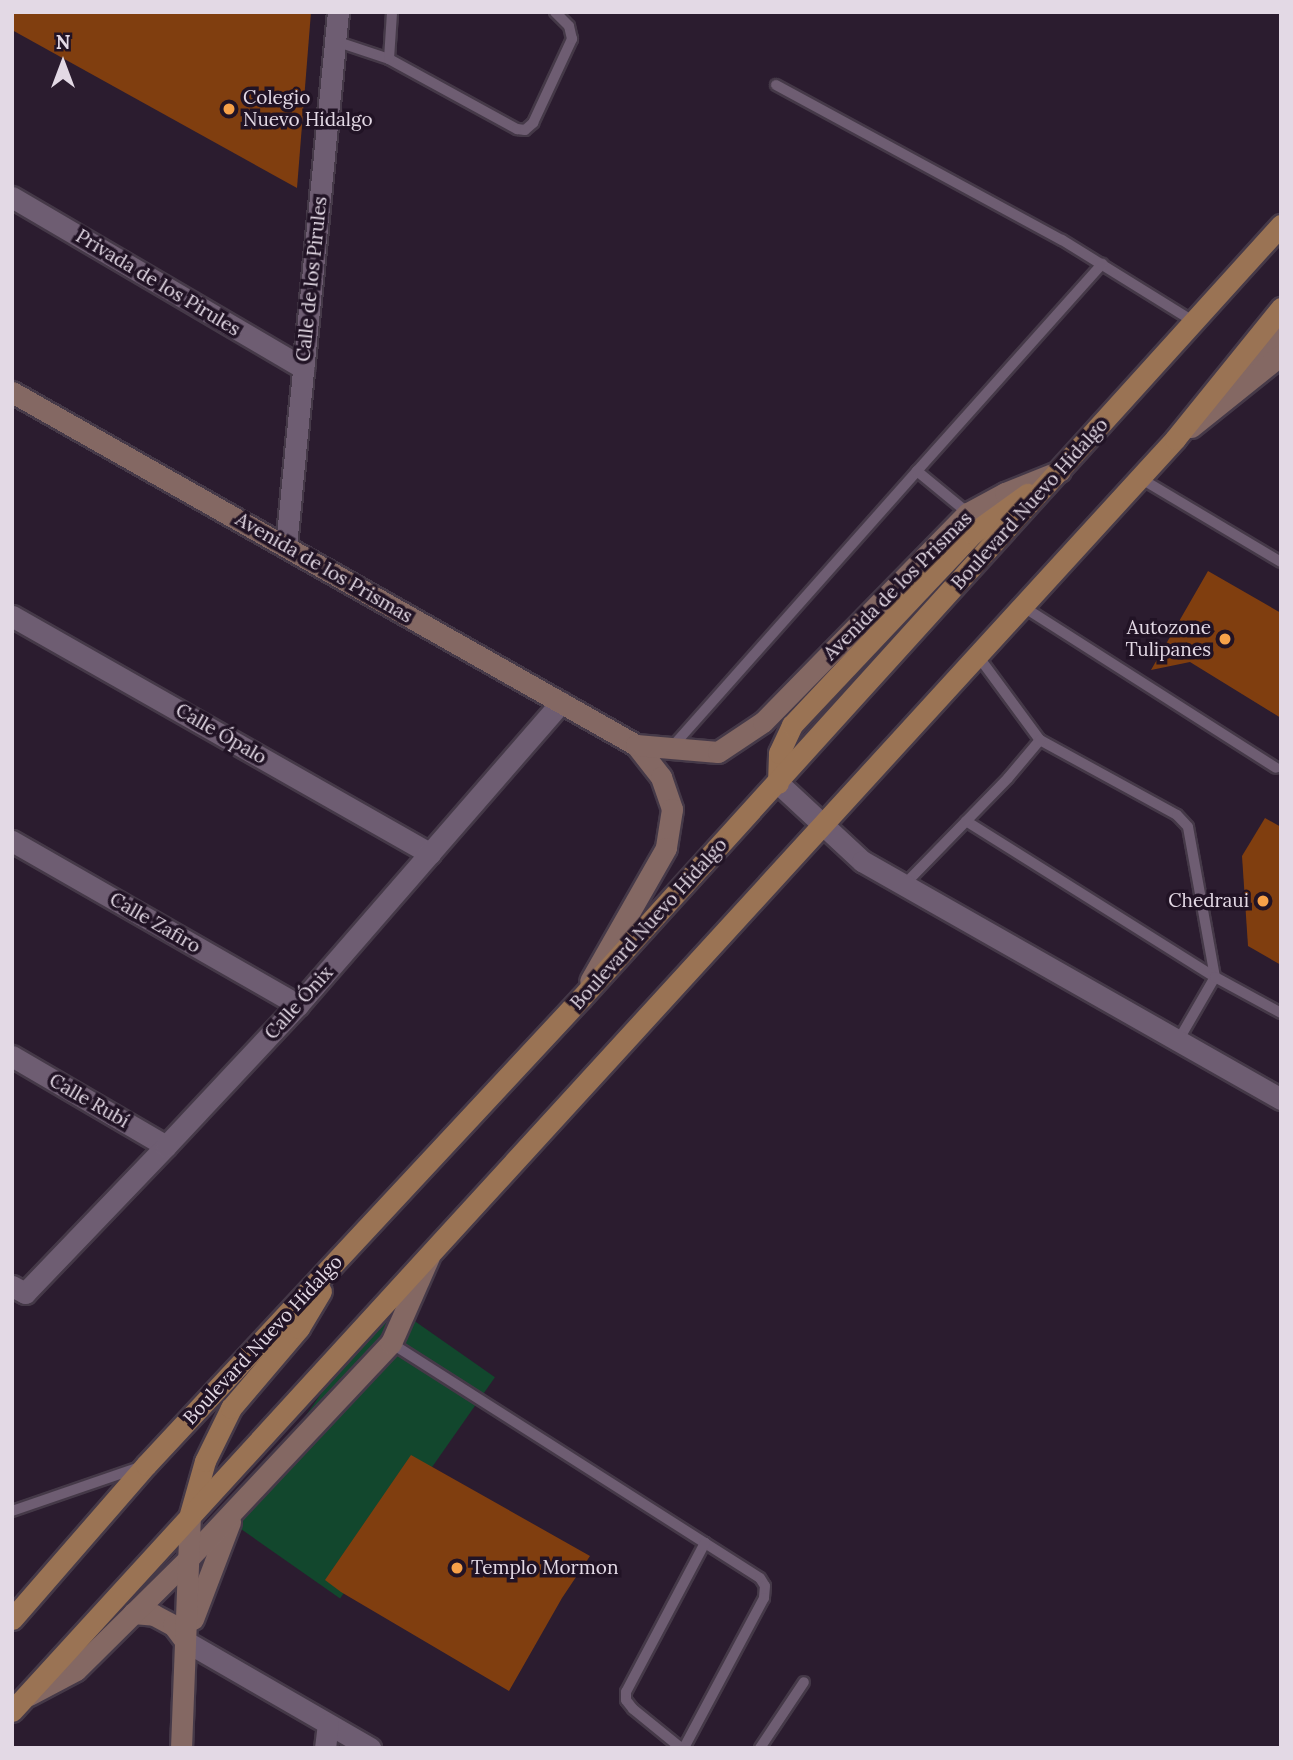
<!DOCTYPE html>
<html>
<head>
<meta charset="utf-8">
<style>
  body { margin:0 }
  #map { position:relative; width:1293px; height:1760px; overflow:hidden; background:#2b1c2f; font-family:Lora,serif }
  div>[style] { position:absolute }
  .green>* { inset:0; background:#12472d; transform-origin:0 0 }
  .building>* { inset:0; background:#803e0f }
  .roads { filter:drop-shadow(2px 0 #453948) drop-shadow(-2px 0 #453948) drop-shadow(0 2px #453948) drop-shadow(0 -2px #453948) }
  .lane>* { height:10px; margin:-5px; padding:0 5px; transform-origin:5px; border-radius:5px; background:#6e5d72 }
  .street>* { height:21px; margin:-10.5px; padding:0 10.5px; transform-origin:10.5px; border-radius:10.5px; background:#6e5d72 }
  .secondary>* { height:21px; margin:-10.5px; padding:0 10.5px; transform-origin:10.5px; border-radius:10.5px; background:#846863 }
  .primary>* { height:21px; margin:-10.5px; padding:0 10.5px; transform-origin:10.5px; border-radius:10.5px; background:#9a7354 }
  .dots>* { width:19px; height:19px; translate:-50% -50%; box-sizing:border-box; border:4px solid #211325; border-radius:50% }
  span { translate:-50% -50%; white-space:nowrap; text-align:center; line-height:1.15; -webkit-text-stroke:7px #211325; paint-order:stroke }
  .poi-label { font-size:19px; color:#e3d9e5 }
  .left { translate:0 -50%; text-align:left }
  .right { translate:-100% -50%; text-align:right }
  .street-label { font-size:19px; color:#e3d9e5 }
  .frame { position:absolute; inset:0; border:14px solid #e3d9e5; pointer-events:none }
  .north { position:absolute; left:28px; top:28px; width:70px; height:70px; -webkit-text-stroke:5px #211325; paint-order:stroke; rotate:0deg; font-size:19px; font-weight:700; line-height:28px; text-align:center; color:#e3d9e5 }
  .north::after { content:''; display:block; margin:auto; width:24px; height:32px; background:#e3d9e5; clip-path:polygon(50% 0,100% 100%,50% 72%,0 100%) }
</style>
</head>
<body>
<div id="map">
  <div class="green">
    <div style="left:386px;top:1301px;width:133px;height:270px;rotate:35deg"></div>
  </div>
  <div class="building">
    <div style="clip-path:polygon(12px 12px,311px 12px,297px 188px,12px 30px)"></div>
    <div style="clip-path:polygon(1208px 571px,1281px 613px,1281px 718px,1190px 662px,1151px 670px)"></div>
    <div style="clip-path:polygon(1265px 818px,1281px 827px,1281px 965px,1248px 946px,1242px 856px)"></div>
    <div style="clip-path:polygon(411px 1455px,590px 1556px,562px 1598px,509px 1691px,341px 1592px,325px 1580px)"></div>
  </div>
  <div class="roads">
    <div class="lane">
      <div style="left:335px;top:41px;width:57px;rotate:18.4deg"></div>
      <div style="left:389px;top:59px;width:146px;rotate:28.7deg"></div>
      <div style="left:517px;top:129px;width:8px;rotate:7deg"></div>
      <div style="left:525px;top:130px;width:11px;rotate:-41deg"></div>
      <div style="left:533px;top:123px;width:93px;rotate:-65.1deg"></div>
      <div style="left:572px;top:39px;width:13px;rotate:-103deg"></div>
      <div style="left:569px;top:26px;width:20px;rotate:-135deg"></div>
      <div style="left:389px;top:59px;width:47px;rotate:-86.3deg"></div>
      <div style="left:776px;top:85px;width:325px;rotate:28.5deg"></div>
      <div style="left:1062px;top:240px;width:155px;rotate:31.8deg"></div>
      <div style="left:917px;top:471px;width:278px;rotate:-48.2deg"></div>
      <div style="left:1140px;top:478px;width:164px;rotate:30.8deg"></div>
      <div style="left:1022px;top:606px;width:301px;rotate:32.5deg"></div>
      <div style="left:978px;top:656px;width:104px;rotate:53.6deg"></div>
      <div style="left:1040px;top:740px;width:156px;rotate:28.7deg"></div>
      <div style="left:1177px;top:815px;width:16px;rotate:47deg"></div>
      <div style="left:1188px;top:827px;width:152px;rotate:79.8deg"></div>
      <div style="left:672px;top:747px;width:369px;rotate:-48.4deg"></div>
      <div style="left:917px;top:471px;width:66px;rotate:39.5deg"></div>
      <div style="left:966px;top:821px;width:294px;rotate:32.1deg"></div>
      <div style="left:904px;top:885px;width:149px;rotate:-45.8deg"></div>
      <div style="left:1008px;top:778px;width:50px;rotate:-49.9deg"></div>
      <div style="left:1178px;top:1041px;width:74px;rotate:-60deg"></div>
      <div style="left:1215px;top:977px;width:75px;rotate:28.6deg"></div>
      <div style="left:391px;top:1343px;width:437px;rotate:32.5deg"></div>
      <div style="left:760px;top:1578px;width:9px;rotate:58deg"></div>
      <div style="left:765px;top:1586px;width:12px;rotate:95deg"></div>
      <div style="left:764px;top:1598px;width:170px;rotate:118.1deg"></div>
      <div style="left:12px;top:1511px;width:135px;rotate:-19deg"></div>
      <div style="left:681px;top:1748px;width:62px;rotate:-140.9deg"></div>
      <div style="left:633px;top:1709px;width:11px;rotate:-128deg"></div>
      <div style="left:626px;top:1700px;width:8px;rotate:-90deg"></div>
      <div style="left:626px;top:1692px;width:169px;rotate:-62.1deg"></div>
      <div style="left:760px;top:1748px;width:79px;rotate:-56.3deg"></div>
    </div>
    <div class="street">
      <div style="left:12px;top:197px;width:338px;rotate:30.4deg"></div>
      <div style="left:286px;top:546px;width:537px;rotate:-84.44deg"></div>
      <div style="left:12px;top:616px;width:481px;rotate:29.6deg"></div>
      <div style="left:778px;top:783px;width:115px;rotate:42.9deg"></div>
      <div style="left:862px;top:861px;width:482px;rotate:29.6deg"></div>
      <div style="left:12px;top:841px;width:330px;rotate:29.8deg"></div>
      <div style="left:12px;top:1056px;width:178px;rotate:30.3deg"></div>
      <div style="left:12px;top:1286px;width:15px;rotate:28deg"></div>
      <div style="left:25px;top:1293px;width:204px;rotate:-46.2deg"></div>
      <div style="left:166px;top:1146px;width:193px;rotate:-46.9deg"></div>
      <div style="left:298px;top:1005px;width:401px;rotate:-49deg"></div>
      <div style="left:185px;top:1641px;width:214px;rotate:30deg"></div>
      <div style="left:325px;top:1748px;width:24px;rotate:-83deg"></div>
    </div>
    <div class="secondary">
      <div style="left:1226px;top:388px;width:78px;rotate:-45deg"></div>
      <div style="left:12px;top:392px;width:717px;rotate:29.5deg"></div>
      <div style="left:636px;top:745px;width:41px;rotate:52deg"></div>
      <div style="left:661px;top:777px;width:34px;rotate:71deg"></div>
      <div style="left:672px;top:809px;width:39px;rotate:99deg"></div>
      <div style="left:666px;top:848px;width:153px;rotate:119.7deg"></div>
      <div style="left:1191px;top:427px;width:115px;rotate:-38.7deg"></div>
      <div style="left:636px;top:745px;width:82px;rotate:4.9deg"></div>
      <div style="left:718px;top:752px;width:54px;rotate:-33.7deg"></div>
      <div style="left:763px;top:722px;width:293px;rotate:-45.6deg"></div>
      <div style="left:968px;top:513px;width:42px;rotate:-28.4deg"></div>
      <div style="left:1005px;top:493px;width:59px;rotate:-21.8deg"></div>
      <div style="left:133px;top:1613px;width:21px;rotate:5deg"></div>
      <div style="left:154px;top:1615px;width:21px;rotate:28deg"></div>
      <div style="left:173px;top:1625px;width:20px;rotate:53deg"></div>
      <div style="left:193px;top:1619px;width:104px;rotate:-69.1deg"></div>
      <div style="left:29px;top:1695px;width:53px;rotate:-28deg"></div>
      <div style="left:76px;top:1670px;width:159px;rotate:-44.7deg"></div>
      <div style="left:189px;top:1558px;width:295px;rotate:-46.8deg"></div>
      <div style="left:391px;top:1343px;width:94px;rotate:-66.2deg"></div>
      <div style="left:181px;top:1748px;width:232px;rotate:-87.8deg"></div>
    </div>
    <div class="primary">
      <div style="left:778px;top:783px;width:30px;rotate:-88deg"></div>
      <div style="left:779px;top:753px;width:31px;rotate:-65deg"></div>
      <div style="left:792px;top:725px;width:264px;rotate:-46.7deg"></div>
      <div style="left:973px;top:533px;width:67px;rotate:-35.8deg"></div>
      <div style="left:190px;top:1514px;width:55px;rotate:-74.2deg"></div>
      <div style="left:205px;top:1461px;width:59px;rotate:-63.9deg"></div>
      <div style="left:231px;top:1408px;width:105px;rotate:-49.6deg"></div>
      <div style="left:299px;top:1328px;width:43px;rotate:-59.3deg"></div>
      <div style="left:12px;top:1619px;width:204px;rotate:-49deg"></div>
      <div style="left:146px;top:1465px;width:638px;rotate:-47.03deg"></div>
      <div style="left:581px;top:998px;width:1043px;rotate:-47.84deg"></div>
      <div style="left:12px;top:1711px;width:1724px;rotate:-47.56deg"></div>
      <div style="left:1175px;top:439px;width:169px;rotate:-51deg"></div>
    </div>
  </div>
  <div class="dots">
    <div style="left:229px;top:109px;background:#f7a149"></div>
    <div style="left:1225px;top:639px;background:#f7a149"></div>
    <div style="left:1263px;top:901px;background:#f7a149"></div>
    <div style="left:457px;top:1568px;background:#f7a149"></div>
  </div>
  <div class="poi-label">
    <span class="left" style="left:243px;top:109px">Colegio<br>Nuevo Hidalgo</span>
    <span class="right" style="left:1211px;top:639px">Autozone<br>Tulipanes</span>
    <span class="right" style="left:1249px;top:901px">Chedraui</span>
    <span class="left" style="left:471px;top:1568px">Templo Mormon</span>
  </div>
  <div class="street-label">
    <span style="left:312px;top:279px;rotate:-84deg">Calle de los Pirules</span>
    <span style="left:158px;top:283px;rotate:31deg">Privada de los Pirules</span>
    <span style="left:1030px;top:504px;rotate:-48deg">Boulevard Nuevo Hidalgo</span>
    <span style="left:324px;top:568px;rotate:30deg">Avenida de los Prismas</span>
    <span style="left:898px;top:586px;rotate:-45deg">Avenida de los Prismas</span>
    <span style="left:221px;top:734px;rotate:30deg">Calle Ópalo</span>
    <span style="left:155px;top:923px;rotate:30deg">Calle Zafiro</span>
    <span style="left:649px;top:924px;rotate:-48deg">Boulevard Nuevo Hidalgo</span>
    <span style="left:299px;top:1003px;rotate:-48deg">Calle Ónix</span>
    <span style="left:89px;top:1101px;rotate:30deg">Calle Rubí</span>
    <span style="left:263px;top:1340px;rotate:-47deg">Boulevard Nuevo Hidalgo</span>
  </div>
  <div class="frame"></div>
  <div class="north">N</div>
</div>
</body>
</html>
